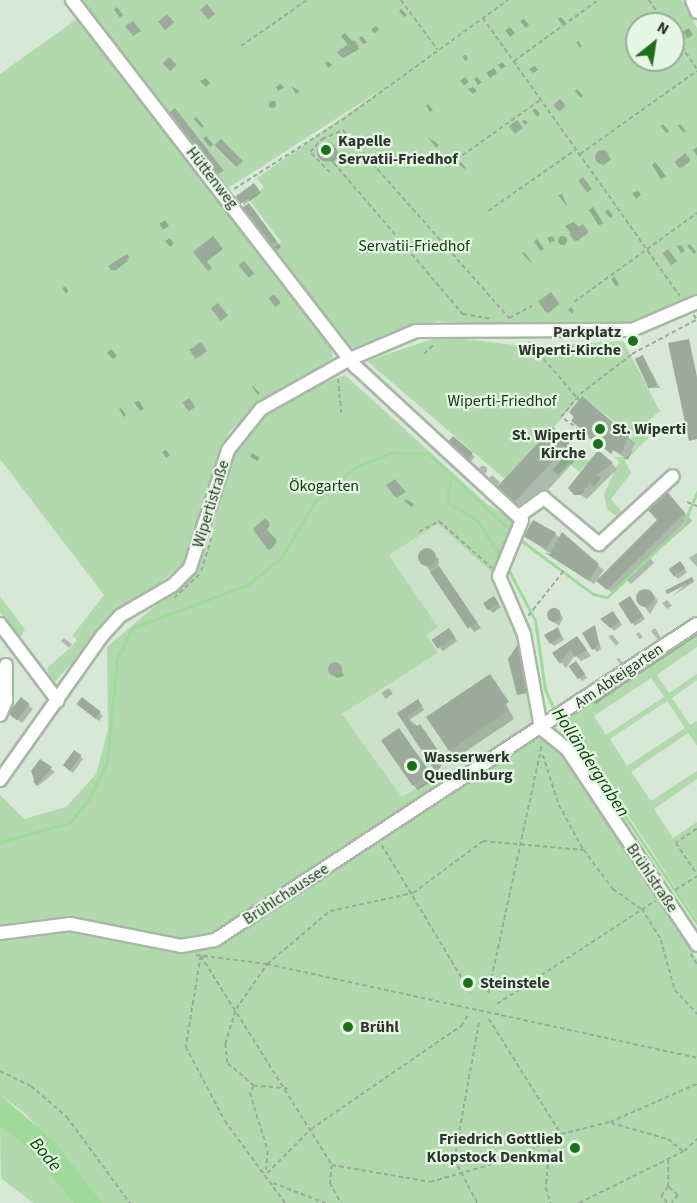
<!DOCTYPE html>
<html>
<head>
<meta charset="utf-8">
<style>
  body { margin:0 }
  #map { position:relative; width:697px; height:1203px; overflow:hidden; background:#d8e8d7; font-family:"Source Sans 3",sans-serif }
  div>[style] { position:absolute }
  .built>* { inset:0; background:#cce1c9 }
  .green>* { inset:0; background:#b1d9ad }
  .water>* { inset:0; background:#9fda9a }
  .shadow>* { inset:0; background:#0003; transform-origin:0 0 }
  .round { border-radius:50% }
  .stream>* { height:3px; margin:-1.5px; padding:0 1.5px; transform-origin:1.5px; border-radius:1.5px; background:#9fda9a }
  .building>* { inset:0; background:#9baa9a; transform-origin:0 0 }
  .path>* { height:1.5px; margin-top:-0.75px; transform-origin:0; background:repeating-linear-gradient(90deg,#9ba89b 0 4.5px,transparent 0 7.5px) }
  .roads { filter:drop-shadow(2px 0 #a8b7a6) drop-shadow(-2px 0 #a8b7a6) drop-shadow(0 2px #a8b7a6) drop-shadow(0 -2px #a8b7a6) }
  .minor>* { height:12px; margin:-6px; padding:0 6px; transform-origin:6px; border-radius:6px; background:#fff }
  .dots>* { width:16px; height:16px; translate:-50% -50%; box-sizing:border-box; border:3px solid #e6f6e4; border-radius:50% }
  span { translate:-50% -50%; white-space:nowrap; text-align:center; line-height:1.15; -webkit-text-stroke:4.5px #e6f6e4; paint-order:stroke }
  .poi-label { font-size:16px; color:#2e352e; font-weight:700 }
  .left { translate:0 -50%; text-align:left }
  .right { translate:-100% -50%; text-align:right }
  .street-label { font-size:16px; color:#2e352e }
  .park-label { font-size:16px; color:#11380e }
  .water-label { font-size:18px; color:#003d00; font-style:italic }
  .north { position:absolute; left:625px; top:12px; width:60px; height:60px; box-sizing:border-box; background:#e6f6e4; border:2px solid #9ca99b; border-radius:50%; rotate:30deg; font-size:16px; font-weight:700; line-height:24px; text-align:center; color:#2e352e }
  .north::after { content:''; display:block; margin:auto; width:21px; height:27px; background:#1d7019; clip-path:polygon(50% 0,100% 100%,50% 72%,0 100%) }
</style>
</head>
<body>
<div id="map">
  <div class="built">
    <div style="clip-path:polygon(438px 524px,495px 575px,520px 641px,532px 729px,438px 789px,431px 778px,402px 797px,342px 714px,438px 653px,425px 635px,438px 627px,389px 555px)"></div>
  </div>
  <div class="green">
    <div style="clip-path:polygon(evenodd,79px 0,682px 0,697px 28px,697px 294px,670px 309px,623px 323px,504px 326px,438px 321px,360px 349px,350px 347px,271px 249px,281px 242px,248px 198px,264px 188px,257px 178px,384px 88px,225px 190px,79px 0,637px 24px,673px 24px,673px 60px,637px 60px,637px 24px)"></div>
    <div style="clip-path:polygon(81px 16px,330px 341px,333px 359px,262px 400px,229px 432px,184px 563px,98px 634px,52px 685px,47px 668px,70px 648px,77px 640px,72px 636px,104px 595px,0 459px,0 74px)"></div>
    <div style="clip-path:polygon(441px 336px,531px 347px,623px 341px,660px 411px,632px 435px,581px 396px,507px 481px,367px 361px)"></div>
    <div style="clip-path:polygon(345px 375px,487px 504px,518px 524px,495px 575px,438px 524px,389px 555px,438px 627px,426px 635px,438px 653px,342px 714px,402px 797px,432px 778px,438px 789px,202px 941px,70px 919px,0 929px,0 795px,24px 819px,66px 807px,96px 774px,108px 730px,107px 647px,194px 573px,211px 538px,230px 455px,259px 416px,295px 393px)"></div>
    <div style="clip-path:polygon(641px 429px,649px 437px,625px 461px,631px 473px,611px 499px,624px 514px,620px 518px,607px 510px,604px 494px,619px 462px,614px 457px,627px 457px,636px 446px,629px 440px)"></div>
    <div style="clip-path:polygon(573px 448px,589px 461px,579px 472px,569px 463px,559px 475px,552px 470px)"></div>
    <div style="clip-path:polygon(0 596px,25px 630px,19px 640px,0 612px)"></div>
    <div style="clip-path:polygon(evenodd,697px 628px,697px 647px,657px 675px,669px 693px,697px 674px,697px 680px,672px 698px,690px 725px,697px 721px,697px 746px,688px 733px,631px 772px,651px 801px,697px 771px,697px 779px,654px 809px,673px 838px,697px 822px,697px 920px,564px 718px,697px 628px,651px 678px,664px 697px,606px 735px,594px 716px,651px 678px,697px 628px,667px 701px,685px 728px,627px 766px,610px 739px,667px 701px)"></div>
    <div style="clip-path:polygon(536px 737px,560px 749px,697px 959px,697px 1203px,102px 1203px,26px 1114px,0 1095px,0 941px,72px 932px,181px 953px,203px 950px)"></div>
    <div style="clip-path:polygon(0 1127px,26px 1146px,73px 1203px,33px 1203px,1px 1178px)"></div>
  </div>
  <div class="water">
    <div style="clip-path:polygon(0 1095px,54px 1141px,102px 1203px,73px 1203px,26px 1146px,0 1127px)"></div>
  </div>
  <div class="shadow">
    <div style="left:117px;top:7px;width:10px;height:4px;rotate:53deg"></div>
    <div style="clip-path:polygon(401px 9px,407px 15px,404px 17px,399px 11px)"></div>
    <div style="clip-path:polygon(561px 17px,566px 23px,563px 26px,558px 19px)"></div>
    <div style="clip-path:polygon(524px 19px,529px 25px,526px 28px,520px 21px)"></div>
    <div style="left:376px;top:26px;width:5px;height:6px;rotate:53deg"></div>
    <div style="clip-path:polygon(510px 27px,515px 33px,510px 37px,505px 30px)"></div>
    <div style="left:689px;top:28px;width:8px;height:7px;rotate:60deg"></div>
    <div style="clip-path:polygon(345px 33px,359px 49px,343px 58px,339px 53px,349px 46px,341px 36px)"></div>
    <div style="clip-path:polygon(362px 36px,367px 42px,363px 44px,359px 38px)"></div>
    <div style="clip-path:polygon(578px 41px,582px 46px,580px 48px,576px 42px)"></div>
    <div style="clip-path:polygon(466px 55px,468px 59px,465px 61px,462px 56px)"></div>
    <div style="clip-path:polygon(328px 61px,332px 65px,328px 68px,325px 63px)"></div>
    <div style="clip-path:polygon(502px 62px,506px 66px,501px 69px,498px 65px)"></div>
    <div style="clip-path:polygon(535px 66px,538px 70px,533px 73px,529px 69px)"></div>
    <div style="clip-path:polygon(494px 68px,497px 73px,490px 78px,486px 73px)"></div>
    <div style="left:465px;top:77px;width:6px;height:6px;rotate:51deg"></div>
    <div style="clip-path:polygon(477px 77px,482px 82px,478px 85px,474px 79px)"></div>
    <div style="clip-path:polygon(206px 78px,210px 83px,206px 87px,200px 81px)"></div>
    <div style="clip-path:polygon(286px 78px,291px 86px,300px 91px,296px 94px)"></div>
    <div style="clip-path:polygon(281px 84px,284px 88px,278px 91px,276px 87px)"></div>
    <div style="clip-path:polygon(473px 87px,477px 91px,473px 94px,468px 89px)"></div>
    <div style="left:577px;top:89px;width:9px;height:3px;rotate:49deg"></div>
    <div class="round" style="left:268.5px;top:100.5px;width:7px;height:7px"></div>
    <div style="clip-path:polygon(428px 104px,433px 110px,430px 112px,426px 106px)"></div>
    <div style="clip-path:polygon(536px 109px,540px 114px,537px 117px,532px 110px)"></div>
    <div style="left:196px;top:117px;width:12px;height:3px;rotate:48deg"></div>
    <div style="clip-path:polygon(525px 120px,528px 123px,525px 125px,522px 121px)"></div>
    <div style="clip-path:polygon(663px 124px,669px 131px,666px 133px,661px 126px)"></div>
    <div style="left:680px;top:124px;width:9px;height:3px;rotate:49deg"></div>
    <div style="left:206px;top:136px;width:11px;height:4px;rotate:49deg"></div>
    <div style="clip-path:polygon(428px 137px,438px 144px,439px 145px,436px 148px)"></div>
    <div style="clip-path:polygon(328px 141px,340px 154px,333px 163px,317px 151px)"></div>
    <div style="clip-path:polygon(697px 147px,697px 156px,693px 150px)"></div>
    <div style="left:604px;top:150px;width:12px;height:10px;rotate:55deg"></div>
    <div style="left:685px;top:154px;width:9px;height:11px;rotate:54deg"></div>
    <div style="clip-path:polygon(461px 162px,466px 168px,464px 169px,459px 164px)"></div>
    <div style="clip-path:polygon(655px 162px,666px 176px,661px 179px,652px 165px)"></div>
    <div style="clip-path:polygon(257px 188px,261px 193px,244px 205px,241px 201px)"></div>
    <div style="clip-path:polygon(638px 191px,641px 195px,636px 199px,632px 193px)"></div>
    <div style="clip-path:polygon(562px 194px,567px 205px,567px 206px,558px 195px)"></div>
    <div style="left:593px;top:207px;width:19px;height:5px;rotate:58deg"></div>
    <div style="clip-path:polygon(244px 209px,254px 210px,281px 247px,277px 250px,271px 245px)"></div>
    <div style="clip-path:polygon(608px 209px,613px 216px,610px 218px,605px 212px)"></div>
    <div style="left:165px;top:220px;width:7px;height:7px;rotate:56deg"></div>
    <div style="clip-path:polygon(573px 222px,588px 233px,577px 241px,565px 226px)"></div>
    <div class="round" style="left:557.5px;top:235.5px;width:9px;height:9px"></div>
    <div style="clip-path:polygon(552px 236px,555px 240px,550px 243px,547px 238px)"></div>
    <div style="clip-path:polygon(170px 238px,174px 244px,170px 247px,165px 241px)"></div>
    <div style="left:537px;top:239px;width:12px;height:4px;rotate:55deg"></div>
    <div style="clip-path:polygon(216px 241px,223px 249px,206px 262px,210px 272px,195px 252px)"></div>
    <div style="clip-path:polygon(690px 244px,696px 252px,694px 254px,687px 246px)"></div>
    <div style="clip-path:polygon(681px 245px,685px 251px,681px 253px,677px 246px)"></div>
    <div style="clip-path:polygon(524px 252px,531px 261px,530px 262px,522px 253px)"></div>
    <div style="clip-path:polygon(130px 259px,115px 271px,111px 266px)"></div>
    <div style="left:611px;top:279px;width:4px;height:9px;rotate:-34deg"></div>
    <div style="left:65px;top:286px;width:6px;height:4px;rotate:51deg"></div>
    <div style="left:551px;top:294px;width:13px;height:14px;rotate:51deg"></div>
    <div style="clip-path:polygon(571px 307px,574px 311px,572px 314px,568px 310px)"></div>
    <div style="clip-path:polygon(111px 349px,117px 356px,113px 359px,107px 353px)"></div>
    <div style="clip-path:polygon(643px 370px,651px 371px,660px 388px,651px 388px)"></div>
    <div style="clip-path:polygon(253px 386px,260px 393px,258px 395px,252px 387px)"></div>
    <div style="clip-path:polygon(139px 401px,144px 409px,140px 411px,134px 402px)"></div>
    <div style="clip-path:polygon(119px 409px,121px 408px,126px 415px,124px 417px)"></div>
    <div style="clip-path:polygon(580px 428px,628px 437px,635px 444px,628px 460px)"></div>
    <div style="left:454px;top:438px;width:28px;height:7px;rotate:42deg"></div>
    <div style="clip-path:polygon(569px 444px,580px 455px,525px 515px,509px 500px)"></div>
    <div style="clip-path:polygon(166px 450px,170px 455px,166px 458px,162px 452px)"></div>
    <div style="left:252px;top:453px;width:9px;height:4px;rotate:32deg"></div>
    <div style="clip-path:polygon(612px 464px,617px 469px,587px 499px,570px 488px)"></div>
    <div class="round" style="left:479px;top:466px;width:8px;height:8px"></div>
    <div style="left:492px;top:475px;width:11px;height:6px;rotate:41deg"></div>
    <div style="clip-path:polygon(666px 492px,692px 521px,650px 558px,654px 563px,631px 584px,627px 580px,611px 592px,599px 581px,659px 520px)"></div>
    <div style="clip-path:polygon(406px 499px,414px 504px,412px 507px,404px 501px)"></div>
    <div style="clip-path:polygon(265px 520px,270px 525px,265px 531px,277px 542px,270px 550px,255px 530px)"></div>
    <div style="clip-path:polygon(555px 534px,604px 570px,594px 584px,525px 536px)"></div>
    <div style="clip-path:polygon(426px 549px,439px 559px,438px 567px,481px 628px,474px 632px,418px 554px)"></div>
    <div style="clip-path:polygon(697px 553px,697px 567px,689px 558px)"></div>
    <div style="clip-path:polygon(683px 567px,687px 572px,678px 579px,675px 576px)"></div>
    <div style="clip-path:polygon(692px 579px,694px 582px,671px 597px)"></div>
    <div style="clip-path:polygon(649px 589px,658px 601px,650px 614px,636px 595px)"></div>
    <div style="clip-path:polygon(494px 598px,501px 607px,493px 613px,490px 610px)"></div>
    <div style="clip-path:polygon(667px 600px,672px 606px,667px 609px,662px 603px)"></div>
    <div style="clip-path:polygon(633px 601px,645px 619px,635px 626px,632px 623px)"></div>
    <div style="clip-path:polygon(555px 607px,563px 618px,559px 626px,549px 619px)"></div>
    <div style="clip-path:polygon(616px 616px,622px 625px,614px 631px,602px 619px)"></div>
    <div style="clip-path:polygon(595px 627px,601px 649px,597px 652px,594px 649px)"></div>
    <div style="clip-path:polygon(558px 628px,564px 640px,554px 646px,551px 643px)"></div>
    <div style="clip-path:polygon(655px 628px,661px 638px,658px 640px,651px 631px)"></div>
    <div style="left:639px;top:632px;width:6px;height:4px;rotate:51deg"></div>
    <div style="clip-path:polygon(697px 632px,596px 704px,594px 701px)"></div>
    <div style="clip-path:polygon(452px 633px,457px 641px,443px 651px,440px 648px)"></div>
    <div style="clip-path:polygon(613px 635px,619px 643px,616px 646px,608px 636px)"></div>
    <div style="clip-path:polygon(64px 638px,72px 644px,69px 648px,61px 641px)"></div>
    <div style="clip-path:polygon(582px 644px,591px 656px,581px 661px,575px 655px,566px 668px,554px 653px)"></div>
    <div style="clip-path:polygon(518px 646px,528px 688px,520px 695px,513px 658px)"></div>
    <div style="clip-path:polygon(619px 658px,625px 666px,623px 667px,616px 659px)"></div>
    <div style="clip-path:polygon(338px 664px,344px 676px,336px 678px,331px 667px)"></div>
    <div style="clip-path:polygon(570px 666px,579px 666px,587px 678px,582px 681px)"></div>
    <div style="clip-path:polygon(493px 679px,514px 719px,457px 757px,450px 750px)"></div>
    <div style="left:389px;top:688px;width:7px;height:9px;rotate:56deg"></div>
    <div style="clip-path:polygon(21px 699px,33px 709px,22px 723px,14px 717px)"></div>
    <div style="clip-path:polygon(421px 704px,424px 710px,409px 720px,425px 731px,444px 760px,438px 771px,399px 713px)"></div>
    <div style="clip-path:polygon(82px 708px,100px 713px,103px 716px,99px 721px)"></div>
    <div style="clip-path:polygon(416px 753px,435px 779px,418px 790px,413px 785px)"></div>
    <div style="clip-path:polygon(80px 756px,83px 759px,73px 773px,67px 769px)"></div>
    <div style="clip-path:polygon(40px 761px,55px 772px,38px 786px,33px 782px)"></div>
  </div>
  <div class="stream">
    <div style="left:451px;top:473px;width:29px;rotate:98deg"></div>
    <div style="left:447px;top:502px;width:35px;rotate:31deg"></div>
    <div style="left:477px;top:520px;width:46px;rotate:57.3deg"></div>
    <div style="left:519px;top:539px;width:92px;rotate:36.6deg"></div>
    <div style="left:593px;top:594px;width:14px;rotate:12deg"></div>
    <div style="left:607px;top:597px;width:105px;rotate:-43.5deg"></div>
    <div style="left:683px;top:525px;width:36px;rotate:-67deg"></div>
    <div style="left:507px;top:567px;width:60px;rotate:62.2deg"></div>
    <div style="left:535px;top:620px;width:70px;rotate:81.8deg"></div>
    <div style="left:545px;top:689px;width:26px;rotate:67deg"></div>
    <div style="left:559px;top:718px;width:247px;rotate:56.1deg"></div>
    <div style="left:0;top:842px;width:72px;rotate:-15.4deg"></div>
    <div style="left:69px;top:823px;width:31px;rotate:-50deg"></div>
    <div style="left:89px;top:799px;width:42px;rotate:-64.7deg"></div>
    <div style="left:107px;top:761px;width:102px;rotate:-84.4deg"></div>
    <div style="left:117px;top:659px;width:34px;rotate:-64deg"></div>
    <div style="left:132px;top:628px;width:123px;rotate:-20.5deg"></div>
    <div style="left:247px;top:585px;width:43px;rotate:-38.5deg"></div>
    <div style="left:281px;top:558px;width:68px;rotate:-58.9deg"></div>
    <div style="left:316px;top:500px;width:52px;rotate:-39.5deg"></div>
    <div style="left:356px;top:467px;width:37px;rotate:-22deg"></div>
    <div style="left:390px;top:453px;width:39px;rotate:1deg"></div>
    <div style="left:429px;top:454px;width:114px;rotate:43.2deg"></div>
  </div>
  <div class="building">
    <div style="left:207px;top:4px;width:13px;height:9px;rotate:51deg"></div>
    <div style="left:167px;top:14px;width:11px;height:12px;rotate:49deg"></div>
    <div style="clip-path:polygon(133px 21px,141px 31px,133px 36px,125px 26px)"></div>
    <div style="clip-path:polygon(354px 40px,359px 47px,341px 57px,337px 52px)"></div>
    <div style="left:169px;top:57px;width:11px;height:9px;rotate:45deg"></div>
    <div style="left:560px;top:99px;width:9px;height:9px;rotate:49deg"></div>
    <div style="left:175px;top:108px;width:79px;height:9px;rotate:52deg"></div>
    <div style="left:517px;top:120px;width:10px;height:10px;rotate:53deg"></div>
    <div style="left:221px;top:139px;width:31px;height:9px;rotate:45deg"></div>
    <div class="round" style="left:317px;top:142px;width:20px;height:20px"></div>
    <div class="round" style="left:595px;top:150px;width:14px;height:14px"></div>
    <div style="left:685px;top:153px;width:8px;height:14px;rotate:50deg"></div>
    <div style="left:583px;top:177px;width:15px;height:6px;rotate:53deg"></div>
    <div style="left:254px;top:183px;width:9px;height:23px;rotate:54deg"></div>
    <div style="left:249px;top:203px;width:47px;height:9px;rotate:54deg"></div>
    <div style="left:583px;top:224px;width:9px;height:17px;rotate:54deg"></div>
    <div style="clip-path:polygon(213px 236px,221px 246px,204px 258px,212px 268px,208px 271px,193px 252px)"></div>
    <div style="left:668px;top:249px;width:15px;height:7px;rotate:53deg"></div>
    <div style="clip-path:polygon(127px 254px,130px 257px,112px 271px,108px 266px)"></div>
    <div style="left:244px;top:261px;width:16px;height:7px;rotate:50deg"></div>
    <div style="left:551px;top:292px;width:14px;height:16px;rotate:54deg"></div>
    <div style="left:274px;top:294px;width:11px;height:7px;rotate:52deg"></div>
    <div style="left:218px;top:303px;width:16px;height:9px;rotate:52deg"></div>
    <div style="clip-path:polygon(689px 339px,697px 377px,697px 439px,689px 441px,668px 343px)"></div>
    <div style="left:201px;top:342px;width:11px;height:14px;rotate:56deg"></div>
    <div style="left:643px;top:355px;width:33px;height:9px;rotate:65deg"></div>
    <div style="clip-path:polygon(582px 396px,629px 436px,621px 454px,614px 450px,611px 454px,571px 421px,574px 417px,569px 412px)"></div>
    <div style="left:189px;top:398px;width:11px;height:8px;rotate:56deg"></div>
    <div style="left:553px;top:427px;width:23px;height:85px;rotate:43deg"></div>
    <div style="left:453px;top:436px;width:26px;height:9px;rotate:40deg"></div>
    <div style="clip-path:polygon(598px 450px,613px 463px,597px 475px,601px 478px,594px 487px,590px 483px,581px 495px,574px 495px,568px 488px)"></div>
    <div style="clip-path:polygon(395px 479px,406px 492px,396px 498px,386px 485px)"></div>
    <div style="clip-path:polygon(666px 490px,685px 513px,607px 590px,596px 581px,657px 520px,646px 508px)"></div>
    <div style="clip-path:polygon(265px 518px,270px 523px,265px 528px,277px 540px,268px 550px,253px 529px)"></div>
    <div style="left:533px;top:520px;width:26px;height:19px;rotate:29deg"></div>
    <div style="clip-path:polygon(562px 532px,599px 564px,589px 581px,545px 553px,550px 554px)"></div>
    <div class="round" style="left:418px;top:548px;width:18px;height:18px"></div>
    <div style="left:680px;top:561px;width:9px;height:14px;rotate:54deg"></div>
    <div style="left:439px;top:566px;width:68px;height:11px;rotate:56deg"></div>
    <div style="left:692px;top:577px;width:4px;height:30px;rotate:63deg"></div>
    <div class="round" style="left:636px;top:589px;width:18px;height:18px"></div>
    <div style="left:494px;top:596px;width:9px;height:13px;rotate:58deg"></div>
    <div style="left:630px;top:596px;width:24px;height:14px;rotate:57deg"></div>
    <div class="round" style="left:547px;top:608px;width:14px;height:14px"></div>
    <div style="clip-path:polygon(613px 611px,620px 622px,610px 628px,600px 619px)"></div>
    <div style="clip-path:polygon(595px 625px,599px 645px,592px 650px,582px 633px)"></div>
    <div style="clip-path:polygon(558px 627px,561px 637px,550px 644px,544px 635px)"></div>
    <div style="left:449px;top:628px;width:11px;height:21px;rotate:56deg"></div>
    <div style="clip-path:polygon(697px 631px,697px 636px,594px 704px,592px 701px)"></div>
    <div style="clip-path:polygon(577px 636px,587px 650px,575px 657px,570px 650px,560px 664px,552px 653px)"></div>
    <div style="clip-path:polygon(518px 644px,527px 693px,517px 695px,508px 659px)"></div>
    <div style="left:576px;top:661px;width:16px;height:9px;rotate:55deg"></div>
    <div class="round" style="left:328px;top:662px;width:14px;height:14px"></div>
    <div style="clip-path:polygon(490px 674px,509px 702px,504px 705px,508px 711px,449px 751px,426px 717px)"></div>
    <div style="left:21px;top:697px;width:11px;height:21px;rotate:38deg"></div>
    <div style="left:82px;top:697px;width:24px;height:9px;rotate:38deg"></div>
    <div style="clip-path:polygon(418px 699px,422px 706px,407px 716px,415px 728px,420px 724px,440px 754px,435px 757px,441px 767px,435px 771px,397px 713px)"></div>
    <div style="left:399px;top:728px;width:55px;height:22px;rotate:55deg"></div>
    <div style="left:74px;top:750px;width:9px;height:19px;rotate:36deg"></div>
    <div style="clip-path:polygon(40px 759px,52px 767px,36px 786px,31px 771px)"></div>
  </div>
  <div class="path">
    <div style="left:401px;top:0;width:62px;rotate:53.5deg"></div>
    <div style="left:649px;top:0;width:29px;rotate:55deg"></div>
    <div style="left:483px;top:18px;width:341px;rotate:54.7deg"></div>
    <div style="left:673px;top:34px;width:42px;rotate:55.6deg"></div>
    <div style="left:241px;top:46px;width:80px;rotate:-34.9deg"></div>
    <div style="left:514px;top:61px;width:104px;rotate:-36deg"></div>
    <div style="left:580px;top:154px;width:143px;rotate:-35.4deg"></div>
    <div style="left:334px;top:163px;width:199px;rotate:49.5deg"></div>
    <div style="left:463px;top:314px;width:28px;rotate:10deg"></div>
    <div style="left:450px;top:164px;width:110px;rotate:-35.4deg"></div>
    <div style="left:330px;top:173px;width:29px;rotate:-134deg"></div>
    <div style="left:310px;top:152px;width:18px;rotate:-47deg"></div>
    <div style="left:322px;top:139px;width:23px;rotate:-23deg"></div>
    <div style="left:343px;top:130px;width:252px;rotate:48.5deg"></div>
    <div style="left:234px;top:189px;width:128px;rotate:-32.6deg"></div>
    <div style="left:342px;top:120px;width:205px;rotate:-35.9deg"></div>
    <div style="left:488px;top:211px;width:106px;rotate:-35deg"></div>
    <div style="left:574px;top:302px;width:152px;rotate:-35.9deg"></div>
    <div style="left:694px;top:315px;width:6px;rotate:59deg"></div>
    <div style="left:509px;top:318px;width:26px;rotate:-28deg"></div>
    <div style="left:529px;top:342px;width:77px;rotate:49.2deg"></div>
    <div style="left:424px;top:354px;width:14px;rotate:-45deg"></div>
    <div style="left:338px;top:379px;width:37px;rotate:84deg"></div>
    <div style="left:598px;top:444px;width:46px;rotate:-143.9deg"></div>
    <div style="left:561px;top:417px;width:30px;rotate:-50deg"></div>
    <div style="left:580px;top:394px;width:66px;rotate:-37.6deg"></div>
    <div style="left:632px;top:354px;width:72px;rotate:-28deg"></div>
    <div style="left:687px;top:502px;width:11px;rotate:22deg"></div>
    <div style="left:419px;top:532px;width:23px;rotate:-29deg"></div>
    <div style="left:439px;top:521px;width:71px;rotate:41.6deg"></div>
    <div style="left:201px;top:571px;width:37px;rotate:-73deg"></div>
    <div style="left:174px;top:598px;width:34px;rotate:-43deg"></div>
    <div style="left:528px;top:616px;width:60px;rotate:-51.8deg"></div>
    <div style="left:543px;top:755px;width:52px;rotate:72.3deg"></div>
    <div style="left:559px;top:805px;width:50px;rotate:61.4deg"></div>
    <div style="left:697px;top:829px;width:25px;rotate:146deg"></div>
    <div style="left:676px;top:843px;width:37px;rotate:56deg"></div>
    <div style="left:382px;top:845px;width:173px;rotate:59deg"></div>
    <div style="left:675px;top:890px;width:26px;rotate:-32deg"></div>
    <div style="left:691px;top:954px;width:12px;rotate:59deg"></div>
    <div style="left:196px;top:955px;width:72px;rotate:7.2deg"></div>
    <div style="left:267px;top:964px;width:440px;rotate:12.3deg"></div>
    <div style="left:201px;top:956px;width:247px;rotate:57.9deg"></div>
    <div style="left:332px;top:1165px;width:99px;rotate:9.8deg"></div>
    <div style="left:430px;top:1182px;width:91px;rotate:-16deg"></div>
    <div style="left:517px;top:1157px;width:50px;rotate:-27.6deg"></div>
    <div style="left:561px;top:1134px;width:50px;rotate:-13.8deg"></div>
    <div style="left:610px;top:1122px;width:95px;rotate:-23.6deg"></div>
    <div style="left:201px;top:956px;width:92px;rotate:99.4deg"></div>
    <div style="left:186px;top:1047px;width:84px;rotate:62.2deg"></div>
    <div style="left:225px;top:1121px;width:102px;rotate:53.8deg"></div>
    <div style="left:488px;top:993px;width:255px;rotate:-77.8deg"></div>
    <div style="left:497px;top:1004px;width:189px;rotate:-33.1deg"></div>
    <div style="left:489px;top:1019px;width:133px;rotate:57.9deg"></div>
    <div style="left:0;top:1071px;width:34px;rotate:26deg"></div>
    <div style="left:31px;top:1086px;width:48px;rotate:40.7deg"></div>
    <div style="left:67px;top:1117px;width:107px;rotate:53.8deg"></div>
    <div style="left:254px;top:1086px;width:8px;rotate:120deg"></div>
    <div style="left:250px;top:1093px;width:61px;rotate:72.8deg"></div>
    <div style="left:268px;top:1151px;width:22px;rotate:95deg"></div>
    <div style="left:288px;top:1089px;width:34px;rotate:-175deg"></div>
    <div style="left:254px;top:1086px;width:35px;rotate:-140deg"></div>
    <div style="left:227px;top:1063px;width:19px;rotate:-96deg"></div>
    <div style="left:225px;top:1044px;width:37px;rotate:-73deg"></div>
    <div style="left:236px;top:1009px;width:55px;rotate:-55.4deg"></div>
    <div style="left:267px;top:964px;width:82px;rotate:-40.1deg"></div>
    <div style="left:330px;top:911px;width:85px;rotate:-12.2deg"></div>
    <div style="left:413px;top:893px;width:87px;rotate:-36.6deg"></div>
    <div style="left:483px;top:841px;width:101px;rotate:5.1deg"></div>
    <div style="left:584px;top:850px;width:49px;rotate:53.4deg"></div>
    <div style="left:613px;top:889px;width:35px;rotate:35deg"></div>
    <div style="left:642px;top:909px;width:36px;rotate:58deg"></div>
    <div style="left:661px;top:940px;width:52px;rotate:74.4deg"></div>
    <div style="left:675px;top:990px;width:33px;rotate:47deg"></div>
    <div style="left:611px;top:1123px;width:59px;rotate:15.7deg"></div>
    <div style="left:668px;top:1139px;width:19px;rotate:39deg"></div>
    <div style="left:550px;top:1142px;width:46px;rotate:95deg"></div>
    <div style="left:546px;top:1188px;width:16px;rotate:72deg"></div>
    <div style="left:332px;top:1165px;width:18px;rotate:96deg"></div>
    <div style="left:330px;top:1183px;width:23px;rotate:61deg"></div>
    <div style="left:267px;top:1173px;width:62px;rotate:-45deg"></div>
    <div style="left:311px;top:1129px;width:182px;rotate:-34.5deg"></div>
    <div style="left:461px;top:1026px;width:13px;rotate:-58deg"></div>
    <div style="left:273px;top:1183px;width:56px;rotate:21deg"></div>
    <div style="left:669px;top:1187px;width:12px;rotate:42deg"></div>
    <div style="left:678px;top:1195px;width:10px;rotate:127deg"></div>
    <div style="left:477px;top:1203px;width:49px;rotate:-118.1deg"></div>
    <div style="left:454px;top:1160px;width:141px;rotate:-79.8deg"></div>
    <div style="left:579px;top:1203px;width:117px;rotate:-26.3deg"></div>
    <div style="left:684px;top:1151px;width:18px;rotate:-43deg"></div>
    <div style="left:667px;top:1203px;width:9px;rotate:-131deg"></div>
    <div style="left:661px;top:1196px;width:11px;rotate:-52deg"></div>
    <div style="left:668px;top:1187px;width:27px;rotate:-90deg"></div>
  </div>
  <div class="roads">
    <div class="minor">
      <div style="left:72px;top:0;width:463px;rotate:52.3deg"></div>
      <div style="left:355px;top:366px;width:227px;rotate:42.7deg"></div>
      <div style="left:522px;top:520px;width:61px;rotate:112.3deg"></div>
      <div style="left:499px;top:576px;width:63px;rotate:66.7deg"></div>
      <div style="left:524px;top:634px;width:96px;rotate:79.7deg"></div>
      <div style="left:692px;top:0;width:13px;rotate:67deg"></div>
      <div style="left:519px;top:516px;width:31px;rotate:-36deg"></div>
      <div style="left:544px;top:498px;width:72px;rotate:39.9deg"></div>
      <div style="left:599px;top:544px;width:100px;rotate:-42.6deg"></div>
      <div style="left:0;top:624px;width:96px;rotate:53deg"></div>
      <div style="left:0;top:715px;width:15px;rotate:-67deg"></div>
      <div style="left:6px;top:701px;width:36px;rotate:-90deg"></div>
      <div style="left:541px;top:728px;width:33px;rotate:39deg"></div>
      <div style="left:567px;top:749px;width:235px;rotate:56.4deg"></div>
      <div style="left:0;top:780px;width:176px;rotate:-54.7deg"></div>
      <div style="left:102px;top:636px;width:27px;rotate:-48deg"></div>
      <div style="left:120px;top:616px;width:61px;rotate:-30.3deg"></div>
      <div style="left:173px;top:585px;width:24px;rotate:-45deg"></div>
      <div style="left:190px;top:568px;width:124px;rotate:-72.1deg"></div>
      <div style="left:228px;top:450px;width:53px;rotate:-51.2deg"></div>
      <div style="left:261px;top:409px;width:102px;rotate:-29.3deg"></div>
      <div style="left:350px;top:359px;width:72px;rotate:-23deg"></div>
      <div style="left:416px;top:331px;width:216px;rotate:-0.3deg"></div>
      <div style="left:632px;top:330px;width:71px;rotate:-23.3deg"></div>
      <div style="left:0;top:933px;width:71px;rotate:-7.3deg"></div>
      <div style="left:70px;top:924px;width:113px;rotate:11.2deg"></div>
      <div style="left:181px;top:946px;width:35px;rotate:-10deg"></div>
      <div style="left:215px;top:940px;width:576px;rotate:-33.25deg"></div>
    </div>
  </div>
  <div class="dots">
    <div style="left:326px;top:150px;background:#1d7019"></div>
    <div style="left:633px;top:341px;background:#1d7019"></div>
    <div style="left:600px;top:429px;background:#1d7019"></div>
    <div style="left:598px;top:444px;background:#1d7019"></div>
    <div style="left:412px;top:766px;background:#1d7019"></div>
    <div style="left:468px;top:983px;background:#1d7019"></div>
    <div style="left:348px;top:1027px;background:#1d7019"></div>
    <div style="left:575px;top:1148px;background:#1d7019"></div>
  </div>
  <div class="poi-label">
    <span class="left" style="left:338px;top:150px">Kapelle<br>Servatii-Friedhof</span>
    <span class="right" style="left:621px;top:341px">Parkplatz<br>Wiperti-Kirche</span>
    <span class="left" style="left:612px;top:429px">St. Wiperti</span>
    <span class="right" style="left:586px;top:444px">St. Wiperti<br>Kirche</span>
    <span class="left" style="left:424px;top:766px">Wasserwerk<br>Quedlinburg</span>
    <span class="left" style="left:480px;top:983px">Steinstele</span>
    <span class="left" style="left:360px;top:1027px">Brühl</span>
    <span class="right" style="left:563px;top:1148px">Friedrich Gottlieb<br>Klopstock Denkmal</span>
  </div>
  <div class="street-label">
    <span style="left:212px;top:178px;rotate:52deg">Hüttenweg</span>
    <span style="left:211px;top:504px;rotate:-73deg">Wipertistraße</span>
    <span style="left:619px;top:676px;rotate:-34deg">Am Abteigarten</span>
    <span style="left:652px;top:878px;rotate:56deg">Brühlstraße</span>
    <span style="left:286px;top:894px;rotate:-33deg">Brühlchaussee</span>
  </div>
  <div class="park-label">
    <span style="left:414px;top:246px">Servatii-Friedhof</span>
    <span style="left:502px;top:401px">Wiperti-Friedhof</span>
    <span style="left:324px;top:486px">Ökogarten</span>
  </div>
  <div class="water-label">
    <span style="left:590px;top:763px;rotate:57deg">Holländergraben</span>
    <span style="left:45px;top:1155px;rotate:50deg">Bode</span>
  </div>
  <div class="north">N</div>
</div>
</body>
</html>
